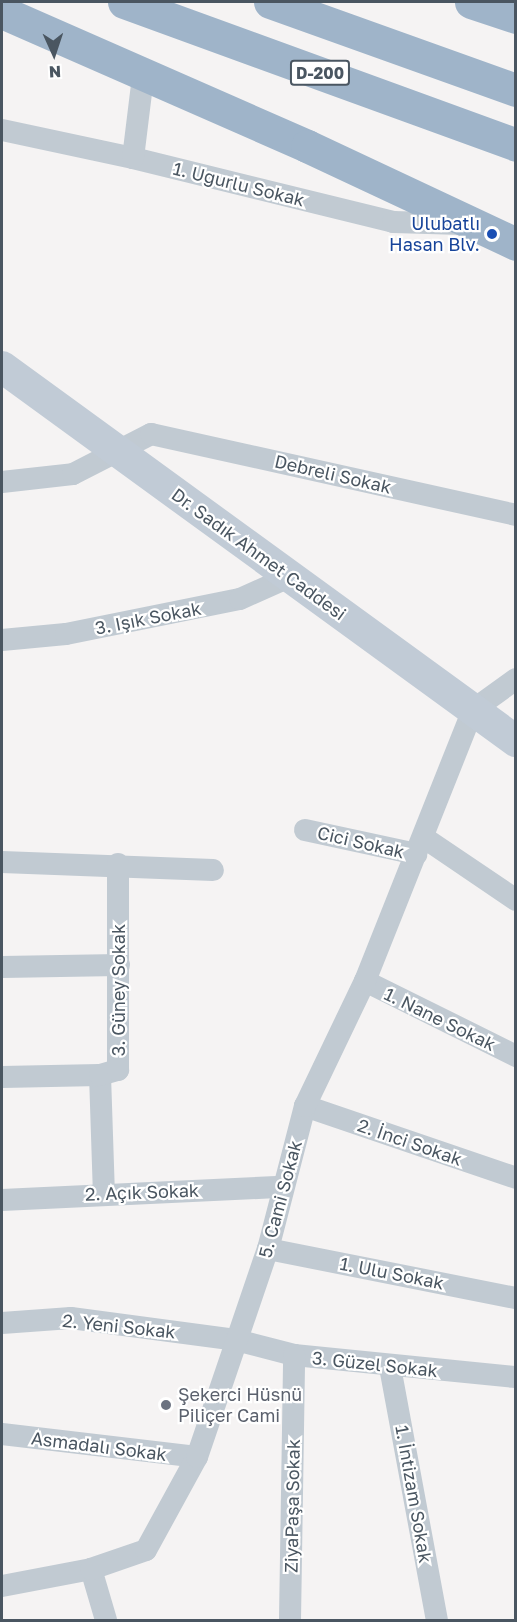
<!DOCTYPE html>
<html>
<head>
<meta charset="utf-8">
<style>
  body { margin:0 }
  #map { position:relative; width:517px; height:1622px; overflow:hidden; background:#f5f3f3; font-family:"Golos Text",sans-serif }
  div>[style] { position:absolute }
  .minor>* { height:22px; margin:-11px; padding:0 11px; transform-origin:11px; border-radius:11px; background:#c1cad2 }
  .secondary>* { height:32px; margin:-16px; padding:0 16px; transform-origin:16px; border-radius:16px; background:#c1cbd6 }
  .trunk>* { height:33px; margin:-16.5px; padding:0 16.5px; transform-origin:16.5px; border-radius:16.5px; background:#9fb4c9 }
  .dots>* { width:16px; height:16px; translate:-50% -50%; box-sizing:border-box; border:3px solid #fff; border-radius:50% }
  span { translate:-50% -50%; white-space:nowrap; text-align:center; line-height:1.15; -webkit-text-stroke:4.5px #fff; paint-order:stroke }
  .shield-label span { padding:2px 4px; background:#fff; border:2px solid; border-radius:4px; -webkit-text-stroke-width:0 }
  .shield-label { font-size:16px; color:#4a5661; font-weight:700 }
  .street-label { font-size:18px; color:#4a5661 }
  .transit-label { font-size:18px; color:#164399 }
  .right { translate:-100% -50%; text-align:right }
  .worship-label { font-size:18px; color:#5b616d }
  .left { translate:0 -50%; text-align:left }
  .frame { position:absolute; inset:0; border:3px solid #4a5661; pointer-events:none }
  .north { position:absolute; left:24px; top:24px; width:60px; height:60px; -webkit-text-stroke:4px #fff; paint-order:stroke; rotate:177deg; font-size:16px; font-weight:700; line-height:24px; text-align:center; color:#4a5661 }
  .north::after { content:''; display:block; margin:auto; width:21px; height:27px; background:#4a5661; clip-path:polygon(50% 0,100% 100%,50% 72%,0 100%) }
</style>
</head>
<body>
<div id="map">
  <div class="minor">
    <div style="left:2px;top:130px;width:134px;rotate:12.1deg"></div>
    <div style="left:133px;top:158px;width:268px;rotate:13.8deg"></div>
    <div style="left:393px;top:222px;width:70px;rotate:1.6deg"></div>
    <div style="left:133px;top:158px;width:83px;rotate:-83deg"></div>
    <div style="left:2px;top:482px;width:71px;rotate:-6.4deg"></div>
    <div style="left:73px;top:474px;width:88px;rotate:-27.1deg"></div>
    <div style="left:151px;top:434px;width:374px;rotate:12.5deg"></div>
    <div style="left:2px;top:640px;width:64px;rotate:-5.4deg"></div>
    <div style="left:66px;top:634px;width:177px;rotate:-11.4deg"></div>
    <div style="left:240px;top:599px;width:54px;rotate:-24.2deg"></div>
    <div style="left:305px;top:830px;width:114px;rotate:12.2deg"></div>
    <div style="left:423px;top:837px;width:112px;rotate:34.1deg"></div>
    <div style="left:2px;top:862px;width:211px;rotate:2.2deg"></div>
    <div style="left:2px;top:967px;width:117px;rotate:-1deg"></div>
    <div style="left:365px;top:981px;width:169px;rotate:26.4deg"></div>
    <div style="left:100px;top:1075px;width:118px;rotate:88.1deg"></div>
    <div style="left:2px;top:1077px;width:98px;rotate:-1.2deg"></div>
    <div style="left:100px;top:1075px;width:19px;rotate:-16deg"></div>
    <div style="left:118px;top:1070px;width:206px;rotate:-90deg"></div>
    <div style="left:305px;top:1106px;width:223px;rotate:18.8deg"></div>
    <div style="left:2px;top:1200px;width:280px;rotate:-2.7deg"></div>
    <div style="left:268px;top:1249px;width:253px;rotate:11.2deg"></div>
    <div style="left:2px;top:1323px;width:69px;rotate:-4.1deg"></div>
    <div style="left:71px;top:1318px;width:166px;rotate:7.6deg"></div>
    <div style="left:236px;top:1340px;width:60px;rotate:14.5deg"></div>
    <div style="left:294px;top:1355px;width:223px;rotate:5.7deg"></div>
    <div style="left:390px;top:1367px;width:257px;rotate:79.5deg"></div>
    <div style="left:2px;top:1434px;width:196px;rotate:6.7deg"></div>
    <div style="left:91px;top:1569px;width:53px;rotate:73.6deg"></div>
    <div style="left:2px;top:1586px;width:91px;rotate:-10.8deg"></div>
    <div style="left:91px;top:1569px;width:58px;rotate:-19.1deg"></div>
    <div style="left:146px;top:1550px;width:106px;rotate:-61.3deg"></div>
    <div style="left:197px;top:1457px;width:220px;rotate:-71.2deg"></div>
    <div style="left:268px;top:1249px;width:148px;rotate:-75.5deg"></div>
    <div style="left:305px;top:1106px;width:139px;rotate:-64.4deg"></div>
    <div style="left:365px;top:981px;width:292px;rotate:-68.3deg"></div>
    <div style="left:473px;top:710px;width:53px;rotate:-35.8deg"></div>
    <div style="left:290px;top:1620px;width:265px;rotate:-89.1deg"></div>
  </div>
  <div class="secondary">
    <div style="left:2px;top:367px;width:636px;rotate:36.04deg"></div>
  </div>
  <div class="trunk">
    <div style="left:124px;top:2px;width:417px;rotate:20deg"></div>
    <div style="left:270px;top:2px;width:261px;rotate:19.7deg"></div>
    <div style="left:471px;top:2px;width:47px;rotate:18.4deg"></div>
    <div style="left:2px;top:12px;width:333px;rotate:23.7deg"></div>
    <div style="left:307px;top:146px;width:231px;rotate:25.1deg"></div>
  </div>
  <div class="dots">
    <div style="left:492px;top:234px;background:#1a4fb4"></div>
    <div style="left:166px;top:1405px;background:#6b7280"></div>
  </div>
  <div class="shield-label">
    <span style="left:320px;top:73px">D-200</span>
  </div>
  <div class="street-label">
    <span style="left:239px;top:184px;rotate:14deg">1. Uğurlu Sokak</span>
    <span style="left:333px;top:474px;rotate:13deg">Debreli Sokak</span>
    <span style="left:259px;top:554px;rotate:36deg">Dr. Sadık Ahmet Caddesi</span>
    <span style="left:148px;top:618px;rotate:-11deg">3. Işık Sokak</span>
    <span style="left:361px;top:842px;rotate:13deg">Cici Sokak</span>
    <span style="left:118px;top:990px;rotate:-90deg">3. Güney Sokak</span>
    <span style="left:440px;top:1019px;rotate:26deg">1. Nane Sokak</span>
    <span style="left:410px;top:1142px;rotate:19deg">2. İnci Sokak</span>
    <span style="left:142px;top:1192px;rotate:-2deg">2. Açık Sokak</span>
    <span style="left:280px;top:1199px;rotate:-75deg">5. Cami Sokak</span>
    <span style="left:392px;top:1273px;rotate:11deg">1. Ulu Sokak</span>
    <span style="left:119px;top:1326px;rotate:6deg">2. Yeni Sokak</span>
    <span style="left:375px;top:1364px;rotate:6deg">3. Güzel Sokak</span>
    <span style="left:99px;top:1446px;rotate:7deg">Asmadalı Sokak</span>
    <span style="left:414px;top:1494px;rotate:80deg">1. İntizam Sokak</span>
    <span style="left:292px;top:1506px;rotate:-89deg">ZiyaPaşa Sokak</span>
  </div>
  <div class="transit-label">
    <span class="right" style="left:480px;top:234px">Ulubatlı<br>Hasan Blv.</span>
  </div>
  <div class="worship-label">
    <span class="left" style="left:178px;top:1405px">Şekerci Hüsnü<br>Piliçer Cami</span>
  </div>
  <div class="frame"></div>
  <div class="north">N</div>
</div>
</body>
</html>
